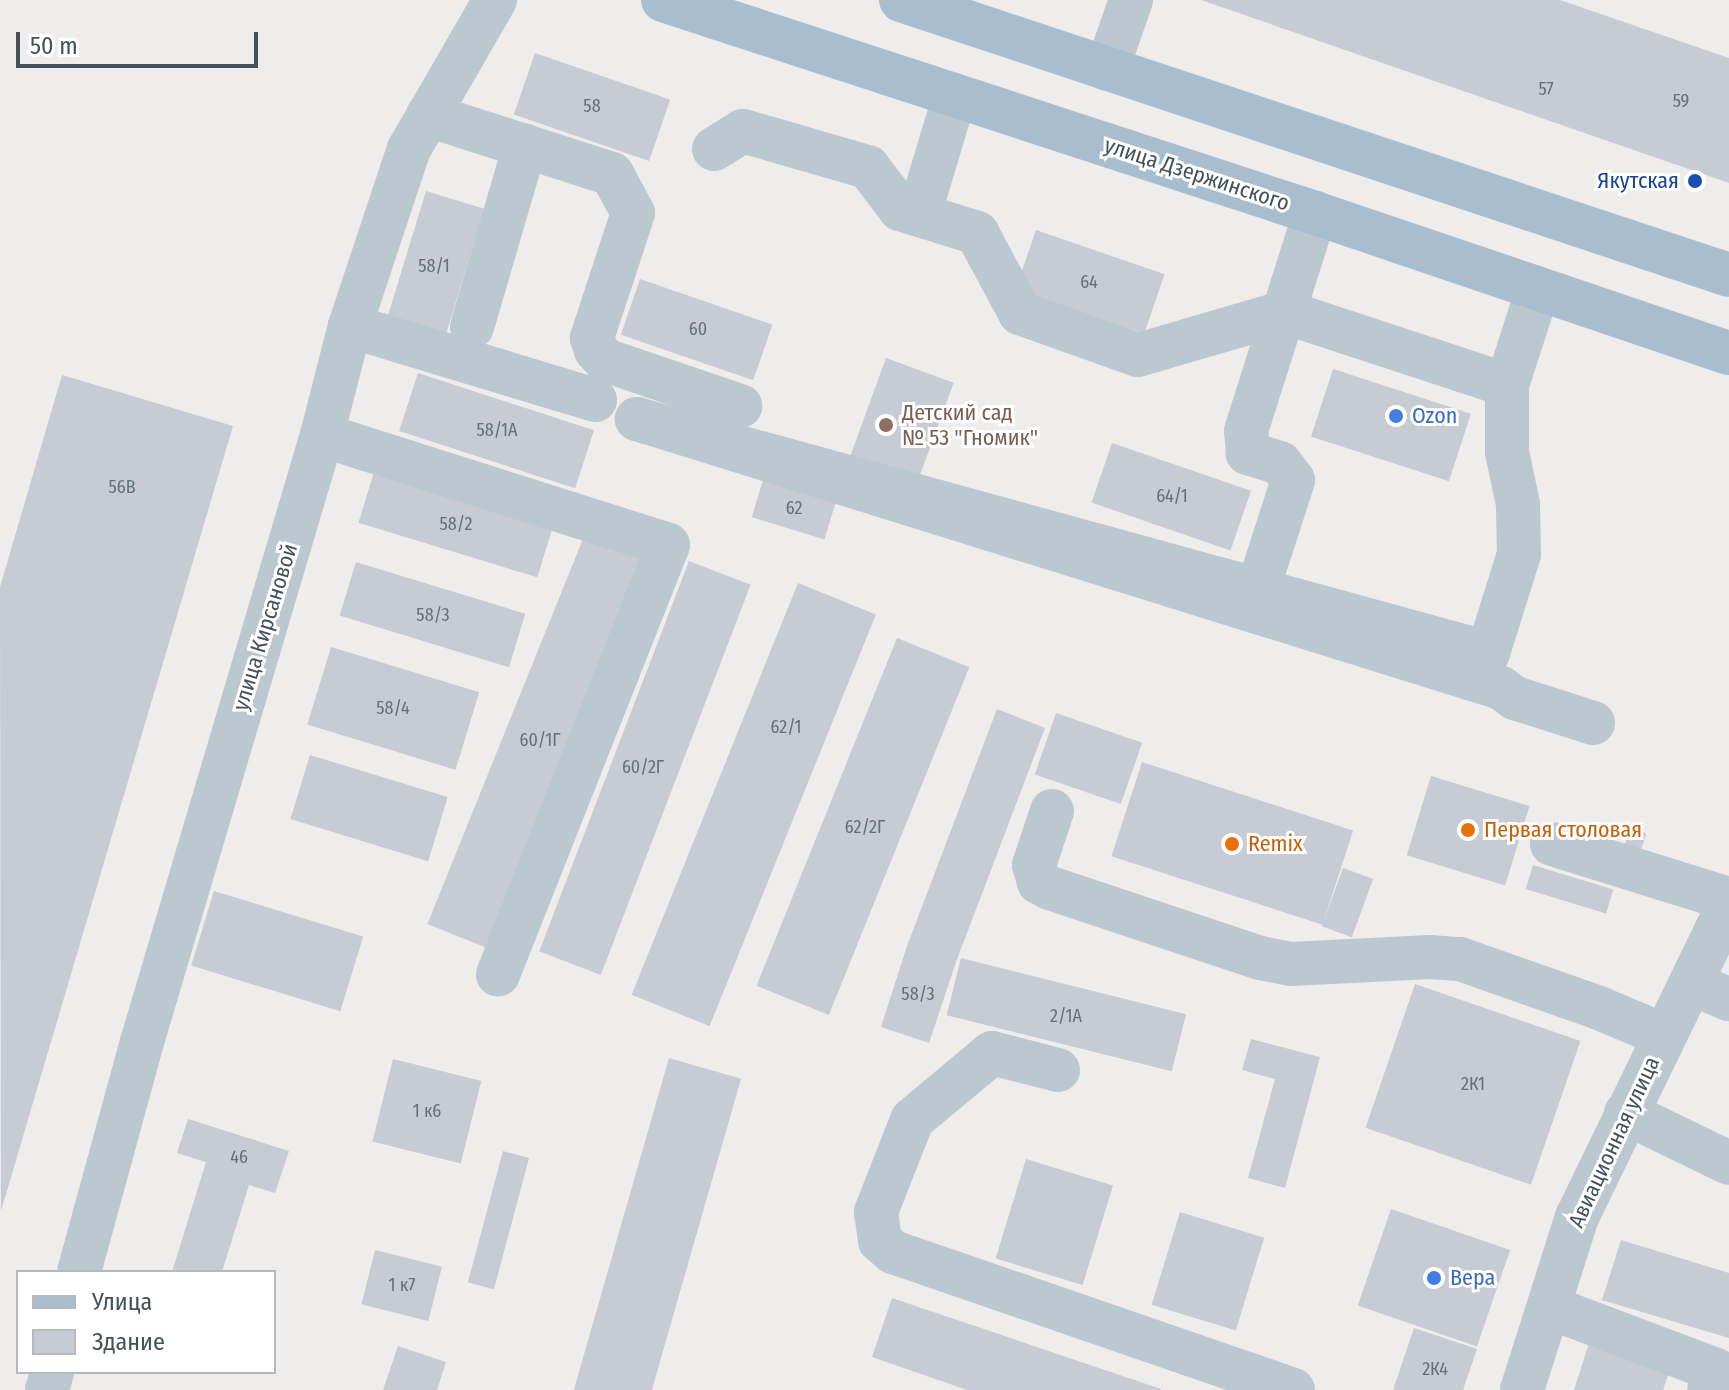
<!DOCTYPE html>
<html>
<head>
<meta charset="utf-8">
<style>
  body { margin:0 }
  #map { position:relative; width:1729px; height:1390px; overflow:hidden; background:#efecec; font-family:"Fira Sans Condensed",sans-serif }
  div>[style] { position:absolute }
  .building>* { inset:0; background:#c7cbd3; transform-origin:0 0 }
  .minor>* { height:44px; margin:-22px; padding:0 22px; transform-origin:22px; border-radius:22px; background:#bbc8d0 }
  .major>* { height:44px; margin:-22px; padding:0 22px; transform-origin:22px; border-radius:22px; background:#a8becf }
  .dots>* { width:22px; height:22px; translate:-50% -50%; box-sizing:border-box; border:4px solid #fff; border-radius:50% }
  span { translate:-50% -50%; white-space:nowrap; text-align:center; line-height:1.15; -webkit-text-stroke:6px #fff; paint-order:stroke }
  .number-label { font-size:18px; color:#647079 }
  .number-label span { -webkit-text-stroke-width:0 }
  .street-label { font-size:22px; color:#43515b }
  .transit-label { font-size:22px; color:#164399 }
  .right { translate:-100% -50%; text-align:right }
  .education-label { font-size:22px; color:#785e54 }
  .left { translate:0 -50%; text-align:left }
  .shop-label { font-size:22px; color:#366cbe }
  .food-label { font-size:22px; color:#c56008 }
  .legend { position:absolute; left:16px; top:1270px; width:260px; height:104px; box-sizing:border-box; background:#fff; border:2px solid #b4b9bd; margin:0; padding:10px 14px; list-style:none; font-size:24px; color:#43515b }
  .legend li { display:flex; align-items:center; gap:16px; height:40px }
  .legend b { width:40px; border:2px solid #b4b9bd }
  .scale { position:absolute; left:16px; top:32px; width:242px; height:36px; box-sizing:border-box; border:4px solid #43515b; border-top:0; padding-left:10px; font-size:24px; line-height:28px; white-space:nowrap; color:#43515b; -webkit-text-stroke:6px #fff; paint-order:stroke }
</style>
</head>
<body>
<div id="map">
  <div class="building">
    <div style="clip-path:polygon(1201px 0,1560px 0,1656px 33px,1729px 58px,1729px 183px)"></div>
    <div style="left:535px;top:53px;width:143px;height:65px;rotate:19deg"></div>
    <div style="left:426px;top:191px;width:61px;height:138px;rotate:17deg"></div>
    <div style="left:1036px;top:230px;width:136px;height:63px;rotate:19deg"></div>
    <div style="left:640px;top:279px;width:140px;height:59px;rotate:19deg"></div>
    <div style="left:886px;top:358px;width:72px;height:110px;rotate:20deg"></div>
    <div style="left:1333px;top:369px;width:145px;height:71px;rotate:18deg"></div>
    <div style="left:418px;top:373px;width:185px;height:61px;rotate:18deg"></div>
    <div style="clip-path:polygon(62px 375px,233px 426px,1px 1211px,0 587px)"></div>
    <div style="left:1112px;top:443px;width:147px;height:63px;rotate:19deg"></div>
    <div style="left:374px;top:472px;width:187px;height:53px;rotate:17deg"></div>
    <div style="left:764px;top:477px;width:76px;height:42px;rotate:17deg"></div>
    <div style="left:587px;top:529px;width:71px;height:426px;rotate:22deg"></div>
    <div style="left:689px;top:561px;width:66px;height:418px;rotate:21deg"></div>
    <div style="left:356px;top:562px;width:177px;height:56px;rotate:17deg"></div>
    <div style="left:798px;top:583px;width:84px;height:444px;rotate:22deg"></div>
    <div style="left:897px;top:638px;width:78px;height:375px;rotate:22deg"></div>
    <div style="left:331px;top:647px;width:155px;height:81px;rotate:17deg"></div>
    <div style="clip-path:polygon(997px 709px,1045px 728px,956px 962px,929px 1043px,881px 1027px,907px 946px)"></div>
    <div style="left:1056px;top:713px;width:91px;height:65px;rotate:19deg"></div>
    <div style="left:310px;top:755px;width:144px;height:67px;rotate:17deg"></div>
    <div style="left:1142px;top:762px;width:222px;height:99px;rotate:18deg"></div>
    <div style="left:1431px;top:776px;width:103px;height:83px;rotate:17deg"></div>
    <div style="left:1630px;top:828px;width:17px;height:22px;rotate:17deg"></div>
    <div style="left:1533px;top:865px;width:84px;height:25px;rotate:17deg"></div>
    <div style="left:1343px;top:868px;width:32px;height:62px;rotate:20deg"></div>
    <div style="left:214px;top:891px;width:156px;height:78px;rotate:17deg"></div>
    <div style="left:961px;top:958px;width:232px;height:59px;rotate:14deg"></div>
    <div style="left:1415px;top:984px;width:175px;height:152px;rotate:19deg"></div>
    <div style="clip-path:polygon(1251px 1039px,1320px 1057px,1285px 1188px,1248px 1178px,1275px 1079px,1242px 1070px)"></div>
    <div style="left:669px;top:1058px;width:75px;height:345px;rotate:16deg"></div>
    <div style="left:393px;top:1059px;width:91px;height:85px;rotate:14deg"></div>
    <div style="clip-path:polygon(188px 1119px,289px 1151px,275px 1193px,249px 1185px,222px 1272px,172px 1272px,206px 1162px,177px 1153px)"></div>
    <div style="left:503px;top:1151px;width:27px;height:136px;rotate:15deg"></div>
    <div style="left:1026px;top:1159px;width:91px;height:104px;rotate:17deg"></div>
    <div style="left:1391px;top:1209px;width:126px;height:102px;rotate:19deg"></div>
    <div style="left:1180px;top:1212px;width:88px;height:97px;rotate:17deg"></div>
    <div style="clip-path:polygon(1621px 1240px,1729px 1273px,1729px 1338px,1602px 1300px)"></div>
    <div style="left:375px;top:1250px;width:69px;height:56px;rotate:14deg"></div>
    <div style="clip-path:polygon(892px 1298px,1161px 1389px,1161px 1390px,967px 1390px,872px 1357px)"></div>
    <div style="clip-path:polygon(1414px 1328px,1477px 1349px,1463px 1390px,1393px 1390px)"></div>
    <div style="clip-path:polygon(1591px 1337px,1672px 1363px,1663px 1390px,1574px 1390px)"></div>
    <div style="clip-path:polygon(398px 1346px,446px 1362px,437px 1390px,383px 1390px)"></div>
  </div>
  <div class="minor">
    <div style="left:1107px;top:69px;width:73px;rotate:-70.8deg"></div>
    <div style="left:428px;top:115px;width:193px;rotate:17.8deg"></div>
    <div style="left:612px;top:174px;width:44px;rotate:61.7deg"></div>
    <div style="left:633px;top:213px;width:132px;rotate:108.2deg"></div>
    <div style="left:592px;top:338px;width:13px;rotate:72deg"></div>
    <div style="left:596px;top:350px;width:13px;rotate:48deg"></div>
    <div style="left:605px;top:360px;width:143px;rotate:18.8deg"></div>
    <div style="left:714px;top:149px;width:34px;rotate:-32deg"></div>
    <div style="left:743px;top:131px;width:130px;rotate:16.1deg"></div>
    <div style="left:868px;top:167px;width:53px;rotate:52.7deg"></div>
    <div style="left:900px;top:209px;width:81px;rotate:17.3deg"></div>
    <div style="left:977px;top:233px;width:91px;rotate:61.7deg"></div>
    <div style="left:1020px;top:313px;width:125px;rotate:19.6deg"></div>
    <div style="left:1138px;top:355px;width:153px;rotate:-16.3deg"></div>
    <div style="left:1285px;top:312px;width:234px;rotate:18.2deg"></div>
    <div style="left:1507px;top:385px;width:67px;rotate:90deg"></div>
    <div style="left:1507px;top:452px;width:53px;rotate:78.1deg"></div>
    <div style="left:1518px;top:504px;width:50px;rotate:88.9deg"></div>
    <div style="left:1519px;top:554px;width:104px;rotate:107.4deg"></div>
    <div style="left:1488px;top:653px;width:883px;rotate:-164.63deg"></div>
    <div style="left:637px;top:419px;width:905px;rotate:17.29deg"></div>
    <div style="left:1501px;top:688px;width:17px;rotate:36deg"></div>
    <div style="left:1515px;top:698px;width:82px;rotate:17.8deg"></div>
    <div style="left:919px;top:215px;width:125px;rotate:-73.3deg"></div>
    <div style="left:350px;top:326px;width:256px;rotate:16.8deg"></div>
    <div style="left:472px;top:327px;width:189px;rotate:-73.7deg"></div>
    <div style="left:1507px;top:385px;width:101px;rotate:-72.1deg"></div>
    <div style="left:322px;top:435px;width:363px;rotate:17.6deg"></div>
    <div style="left:668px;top:545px;width:462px;rotate:111.6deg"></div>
    <div style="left:1254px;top:601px;width:127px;rotate:-72.1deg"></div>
    <div style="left:1293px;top:480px;width:21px;rotate:-127deg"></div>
    <div style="left:1280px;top:463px;width:34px;rotate:-163deg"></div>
    <div style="left:1248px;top:453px;width:22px;rotate:-95deg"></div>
    <div style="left:1246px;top:431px;width:229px;rotate:-72.4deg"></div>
    <div style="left:1052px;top:811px;width:57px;rotate:108.4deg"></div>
    <div style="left:1034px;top:865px;width:18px;rotate:74deg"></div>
    <div style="left:1039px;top:882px;width:13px;rotate:29deg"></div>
    <div style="left:1050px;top:888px;width:221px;rotate:18.4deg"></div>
    <div style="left:1260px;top:958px;width:32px;rotate:11deg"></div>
    <div style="left:1291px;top:964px;width:139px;rotate:-2.9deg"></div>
    <div style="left:1430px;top:957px;width:30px;rotate:4deg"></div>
    <div style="left:1460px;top:959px;width:147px;rotate:19.4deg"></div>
    <div style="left:1599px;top:1008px;width:69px;rotate:22.9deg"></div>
    <div style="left:1552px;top:844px;width:185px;rotate:17.3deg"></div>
    <div style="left:1693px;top:984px;width:39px;rotate:23deg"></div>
    <div style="left:1058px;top:1070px;width:68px;rotate:-165.6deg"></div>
    <div style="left:992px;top:1053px;width:104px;rotate:140.1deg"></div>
    <div style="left:912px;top:1120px;width:99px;rotate:111.4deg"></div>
    <div style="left:876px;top:1212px;width:29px;rotate:82deg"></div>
    <div style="left:880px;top:1241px;width:17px;rotate:40deg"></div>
    <div style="left:893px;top:1252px;width:423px;rotate:19deg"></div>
    <div style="left:1626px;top:1113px;width:114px;rotate:25.9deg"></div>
    <div style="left:79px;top:1272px;width:238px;rotate:-74.7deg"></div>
    <div style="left:142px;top:1042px;width:633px;rotate:-73.48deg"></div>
    <div style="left:322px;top:435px;width:113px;rotate:-75.6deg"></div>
    <div style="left:350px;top:326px;width:187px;rotate:-71.6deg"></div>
    <div style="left:409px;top:149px;width:172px;rotate:-60deg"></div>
    <div style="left:1549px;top:1307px;width:178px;rotate:20.7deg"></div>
    <div style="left:1716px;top:1370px;width:21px;rotate:109deg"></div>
    <div style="left:47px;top:1390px;width:19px;rotate:-74deg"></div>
    <div style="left:1522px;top:1390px;width:182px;rotate:-72.4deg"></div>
    <div style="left:1577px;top:1217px;width:348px;rotate:-64.1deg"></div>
  </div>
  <div class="major">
    <div style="left:663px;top:0;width:686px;rotate:18.09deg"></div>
    <div style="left:1315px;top:213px;width:437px;rotate:18.7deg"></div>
    <div style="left:901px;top:0;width:872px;rotate:18.37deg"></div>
  </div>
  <div class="dots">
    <div style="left:1695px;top:181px;background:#1a4fb4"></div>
    <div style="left:1396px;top:416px;background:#3f7fe0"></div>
    <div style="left:886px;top:425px;background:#8d6e63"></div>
    <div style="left:1468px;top:830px;background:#e8710a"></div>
    <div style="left:1232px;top:844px;background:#e8710a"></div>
    <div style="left:1434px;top:1278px;background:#3f7fe0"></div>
  </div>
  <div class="number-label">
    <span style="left:1546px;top:89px">57</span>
    <span style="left:1681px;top:101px">59</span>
    <span style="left:592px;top:106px">58</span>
    <span style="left:434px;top:266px">58/1</span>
    <span style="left:1089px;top:282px">64</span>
    <span style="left:698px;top:329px">60</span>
    <span style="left:497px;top:430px">58/1А</span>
    <span style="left:122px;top:487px">56В</span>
    <span style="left:1172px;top:496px">64/1</span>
    <span style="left:794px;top:508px">62</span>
    <span style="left:456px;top:524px">58/2</span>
    <span style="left:433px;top:615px">58/3</span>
    <span style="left:393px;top:708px">58/4</span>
    <span style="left:786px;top:727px">62/1</span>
    <span style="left:540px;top:740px">60/1Г</span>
    <span style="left:643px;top:767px">60/2Г</span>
    <span style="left:865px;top:827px">62/2Г</span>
    <span style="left:918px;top:994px">58/3</span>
    <span style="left:1066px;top:1016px">2/1А</span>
    <span style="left:1473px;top:1084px">2К1</span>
    <span style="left:427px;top:1111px">1 к6</span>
    <span style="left:239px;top:1157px">46</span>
    <span style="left:402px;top:1285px">1 к7</span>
    <span style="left:1435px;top:1369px">2К4</span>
  </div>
  <div class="street-label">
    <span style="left:1197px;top:174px;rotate:18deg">улица Дзержинского</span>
    <span style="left:265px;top:627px;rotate:-73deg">улица Кирсановой</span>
    <span style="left:1614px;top:1142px;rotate:-65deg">Авиационная улица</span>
  </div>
  <div class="transit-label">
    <span class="right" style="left:1679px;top:181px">Якутская</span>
  </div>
  <div class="education-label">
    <span class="left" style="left:902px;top:425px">Детский сад<br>№ 53 "Гномик"</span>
  </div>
  <div class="shop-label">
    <span class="left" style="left:1412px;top:416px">Ozon</span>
    <span class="left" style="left:1450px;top:1278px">Вера</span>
  </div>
  <div class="food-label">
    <span class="left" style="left:1484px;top:830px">Первая столовая</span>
    <span class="left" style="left:1248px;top:844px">Remix</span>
  </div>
  <ul class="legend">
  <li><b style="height:10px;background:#a8becf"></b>Улица</li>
  <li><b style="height:22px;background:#c7cbd3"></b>Здание</li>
  </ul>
  <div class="scale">50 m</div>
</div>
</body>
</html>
